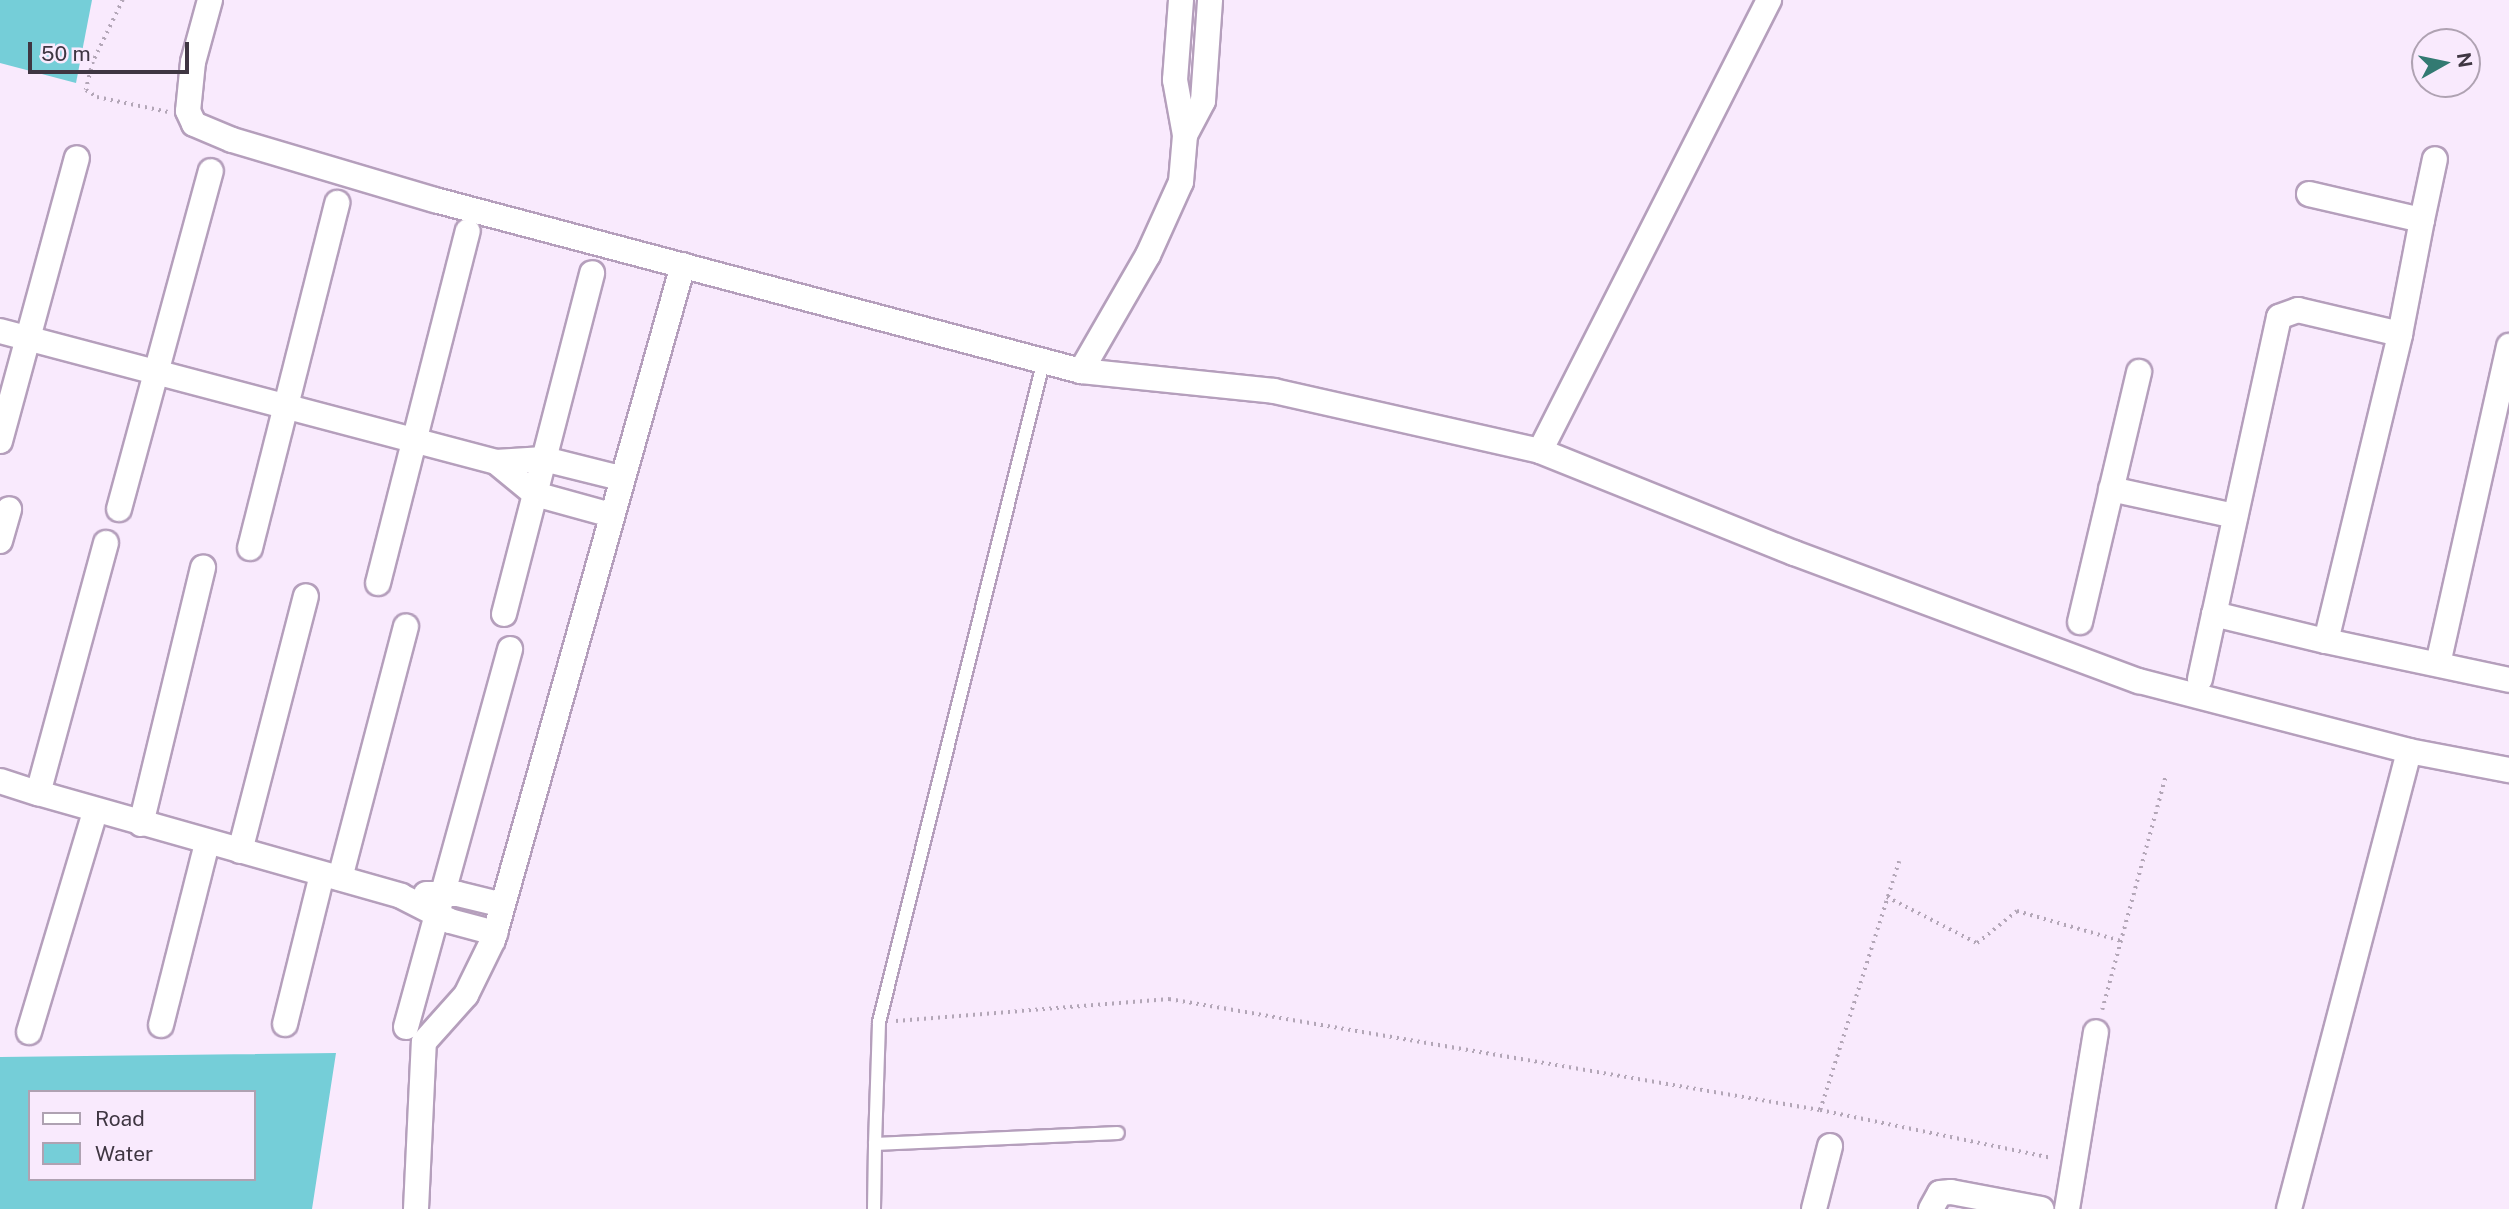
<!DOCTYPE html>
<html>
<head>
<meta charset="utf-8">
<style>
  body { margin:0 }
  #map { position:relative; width:2509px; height:1209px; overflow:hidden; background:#f9eafd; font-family:"Public Sans",sans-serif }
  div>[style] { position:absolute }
  .water>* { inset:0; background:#75ced8 }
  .path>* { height:3.5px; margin-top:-1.75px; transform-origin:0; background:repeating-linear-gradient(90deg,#b3a6b7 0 2px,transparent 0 7px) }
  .roads { filter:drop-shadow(2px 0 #b59fbc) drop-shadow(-2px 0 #b59fbc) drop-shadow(0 2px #b59fbc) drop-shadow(0 -2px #b59fbc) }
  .lane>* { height:12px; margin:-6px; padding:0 6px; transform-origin:6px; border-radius:6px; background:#fff }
  .street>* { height:24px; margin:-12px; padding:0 12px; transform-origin:12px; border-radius:12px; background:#fff }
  span { translate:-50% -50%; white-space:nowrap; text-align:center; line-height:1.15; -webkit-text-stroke:5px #f9eafd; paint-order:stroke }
  .legend { position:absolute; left:28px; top:1090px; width:228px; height:91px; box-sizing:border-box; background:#f9eafd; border:2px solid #afa2b2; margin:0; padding:9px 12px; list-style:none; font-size:21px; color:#3f3642 }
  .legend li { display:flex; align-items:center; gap:14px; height:35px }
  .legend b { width:35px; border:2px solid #afa2b2 }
  .north { position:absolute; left:2411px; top:28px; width:70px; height:70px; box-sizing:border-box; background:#f9eafd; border:2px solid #afa2b2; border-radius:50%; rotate:81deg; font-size:19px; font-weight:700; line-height:28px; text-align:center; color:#3f3642 }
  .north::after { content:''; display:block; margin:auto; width:24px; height:32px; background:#337a72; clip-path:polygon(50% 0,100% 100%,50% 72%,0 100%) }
  .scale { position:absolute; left:28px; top:42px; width:161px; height:32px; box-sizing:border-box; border:4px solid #3f3642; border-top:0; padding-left:9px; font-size:21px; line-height:24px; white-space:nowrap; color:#3f3642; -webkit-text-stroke:5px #f9eafd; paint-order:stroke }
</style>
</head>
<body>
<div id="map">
  <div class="water">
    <div style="clip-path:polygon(0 0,92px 0,76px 83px,0 63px)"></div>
    <div style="clip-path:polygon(evenodd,336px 1053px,312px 1209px,0 1209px,0 1057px,336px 1053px,30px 1092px,254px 1092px,254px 1179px,30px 1179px,30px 1092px)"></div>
  </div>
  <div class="path">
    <div style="left:123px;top:0;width:69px;rotate:115.8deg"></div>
    <div style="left:93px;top:62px;width:29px;rotate:104deg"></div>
    <div style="left:86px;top:90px;width:13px;rotate:32deg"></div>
    <div style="left:97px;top:97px;width:73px;rotate:11.9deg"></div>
    <div style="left:1887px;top:897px;width:101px;rotate:27.1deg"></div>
    <div style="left:1977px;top:943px;width:51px;rotate:-38.7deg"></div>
    <div style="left:2017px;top:911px;width:108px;rotate:16.1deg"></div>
    <div style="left:2102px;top:1010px;width:244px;rotate:-74.8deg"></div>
    <div style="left:896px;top:1021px;width:274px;rotate:-4.6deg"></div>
    <div style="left:1169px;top:999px;width:660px;rotate:9.68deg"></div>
    <div style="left:1820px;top:1110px;width:237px;rotate:11.7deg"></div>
    <div style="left:1820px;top:1110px;width:261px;rotate:-72.4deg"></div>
  </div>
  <div class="roads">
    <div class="lane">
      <div style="left:875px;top:1144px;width:122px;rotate:-88.1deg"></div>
      <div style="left:879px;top:1022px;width:683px;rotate:-76.02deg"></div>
      <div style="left:874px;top:1209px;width:65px;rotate:-89.1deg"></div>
      <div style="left:875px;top:1144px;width:243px;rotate:-2.6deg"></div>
    </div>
    <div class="street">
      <div style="left:210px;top:0;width:64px;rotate:105.3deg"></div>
      <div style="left:193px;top:62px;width:49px;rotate:95.8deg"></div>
      <div style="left:188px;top:111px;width:14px;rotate:65deg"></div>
      <div style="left:194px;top:124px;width:41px;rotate:22.8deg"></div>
      <div style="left:232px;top:140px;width:212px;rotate:16.5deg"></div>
      <div style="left:435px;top:200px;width:668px;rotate:14.83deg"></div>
      <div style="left:1081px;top:371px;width:194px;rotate:5.9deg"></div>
      <div style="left:1274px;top:391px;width:273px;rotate:12.7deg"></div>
      <div style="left:1540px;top:451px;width:274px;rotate:21.9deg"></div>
      <div style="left:1794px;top:553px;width:368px;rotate:20.4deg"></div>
      <div style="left:2139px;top:681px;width:279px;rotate:14.5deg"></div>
      <div style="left:2409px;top:751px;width:102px;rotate:10.8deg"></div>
      <div style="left:1185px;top:135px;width:38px;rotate:-62deg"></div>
      <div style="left:1203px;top:101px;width:101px;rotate:-86deg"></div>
      <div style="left:2309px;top:194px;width:116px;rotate:13deg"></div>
      <div style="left:2422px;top:220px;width:116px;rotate:100.9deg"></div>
      <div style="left:2422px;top:220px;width:62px;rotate:-78deg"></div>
      <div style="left:0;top:331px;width:513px;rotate:14.79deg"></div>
      <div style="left:496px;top:462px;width:48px;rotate:-3.6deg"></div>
      <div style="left:544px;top:459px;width:78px;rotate:14deg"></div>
      <div style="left:1081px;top:371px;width:134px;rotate:-60deg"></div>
      <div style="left:1148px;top:255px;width:80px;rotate:-65.7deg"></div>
      <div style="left:1181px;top:182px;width:47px;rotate:-85.1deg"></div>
      <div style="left:1185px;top:135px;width:56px;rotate:-100.3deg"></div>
      <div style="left:1175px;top:80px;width:80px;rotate:-85.7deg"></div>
      <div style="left:0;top:441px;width:293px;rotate:-74.8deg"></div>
      <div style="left:1540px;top:451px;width:506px;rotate:-63.08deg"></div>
      <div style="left:496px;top:462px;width:50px;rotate:39.4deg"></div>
      <div style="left:535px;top:494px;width:79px;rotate:15.4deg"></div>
      <div style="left:2111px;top:489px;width:127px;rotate:12.3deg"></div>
      <div style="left:119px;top:509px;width:350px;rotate:-74.8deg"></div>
      <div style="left:0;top:541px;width:33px;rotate:-74deg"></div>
      <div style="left:106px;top:543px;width:259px;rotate:105.2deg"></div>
      <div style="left:38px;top:793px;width:377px;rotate:15.8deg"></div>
      <div style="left:401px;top:896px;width:55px;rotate:27deg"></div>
      <div style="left:450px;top:921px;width:47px;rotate:14.9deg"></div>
      <div style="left:250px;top:548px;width:356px;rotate:-75.8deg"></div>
      <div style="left:378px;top:583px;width:363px;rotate:-75.7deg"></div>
      <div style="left:504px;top:614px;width:352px;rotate:-75.5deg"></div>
      <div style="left:2080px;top:622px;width:257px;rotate:-76.7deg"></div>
      <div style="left:2326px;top:641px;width:316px;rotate:-76.4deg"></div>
      <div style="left:2400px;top:334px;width:105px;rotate:-166.8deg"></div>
      <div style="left:2298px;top:310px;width:20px;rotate:160deg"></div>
      <div style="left:2279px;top:317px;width:304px;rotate:102.3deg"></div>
      <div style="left:2214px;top:614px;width:115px;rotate:13.6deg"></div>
      <div style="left:2326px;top:641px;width:187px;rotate:12deg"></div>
      <div style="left:2438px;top:664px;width:326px;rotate:-77.4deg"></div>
      <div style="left:2200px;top:679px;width:66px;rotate:-77.8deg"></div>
      <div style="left:0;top:781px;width:40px;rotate:18deg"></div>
      <div style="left:141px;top:824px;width:264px;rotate:-76.4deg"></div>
      <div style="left:240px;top:851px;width:263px;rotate:-75.5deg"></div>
      <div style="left:340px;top:878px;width:260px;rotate:-75.3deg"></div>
      <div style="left:426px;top:894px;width:32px"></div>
      <div style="left:458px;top:894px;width:46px;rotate:13.7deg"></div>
      <div style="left:285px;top:1024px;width:154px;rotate:-76.1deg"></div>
      <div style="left:161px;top:1025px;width:188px;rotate:-75.8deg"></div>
      <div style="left:406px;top:1027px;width:392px;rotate:-74.6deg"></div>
      <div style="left:29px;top:1032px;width:230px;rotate:-73.3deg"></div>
      <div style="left:416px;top:1209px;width:167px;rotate:-87.3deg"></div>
      <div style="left:424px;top:1042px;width:63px;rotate:-48.2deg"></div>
      <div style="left:466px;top:995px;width:61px;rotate:-63.9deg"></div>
      <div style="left:493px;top:940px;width:701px;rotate:-74.28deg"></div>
      <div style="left:1814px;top:1209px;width:65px;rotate:-75.7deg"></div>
      <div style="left:1931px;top:1209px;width:18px;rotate:-61deg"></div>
      <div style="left:1940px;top:1193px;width:11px;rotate:-5deg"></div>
      <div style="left:1951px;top:1192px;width:92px;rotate:10.7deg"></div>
      <div style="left:2067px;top:1209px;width:179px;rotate:-80.7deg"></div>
      <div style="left:2289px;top:1209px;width:473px;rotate:-75.3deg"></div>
    </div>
  </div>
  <ul class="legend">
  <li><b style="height:9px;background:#fff"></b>Road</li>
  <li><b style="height:19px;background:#75ced8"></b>Water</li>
  </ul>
  <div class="north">N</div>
  <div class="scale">50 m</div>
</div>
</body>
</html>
